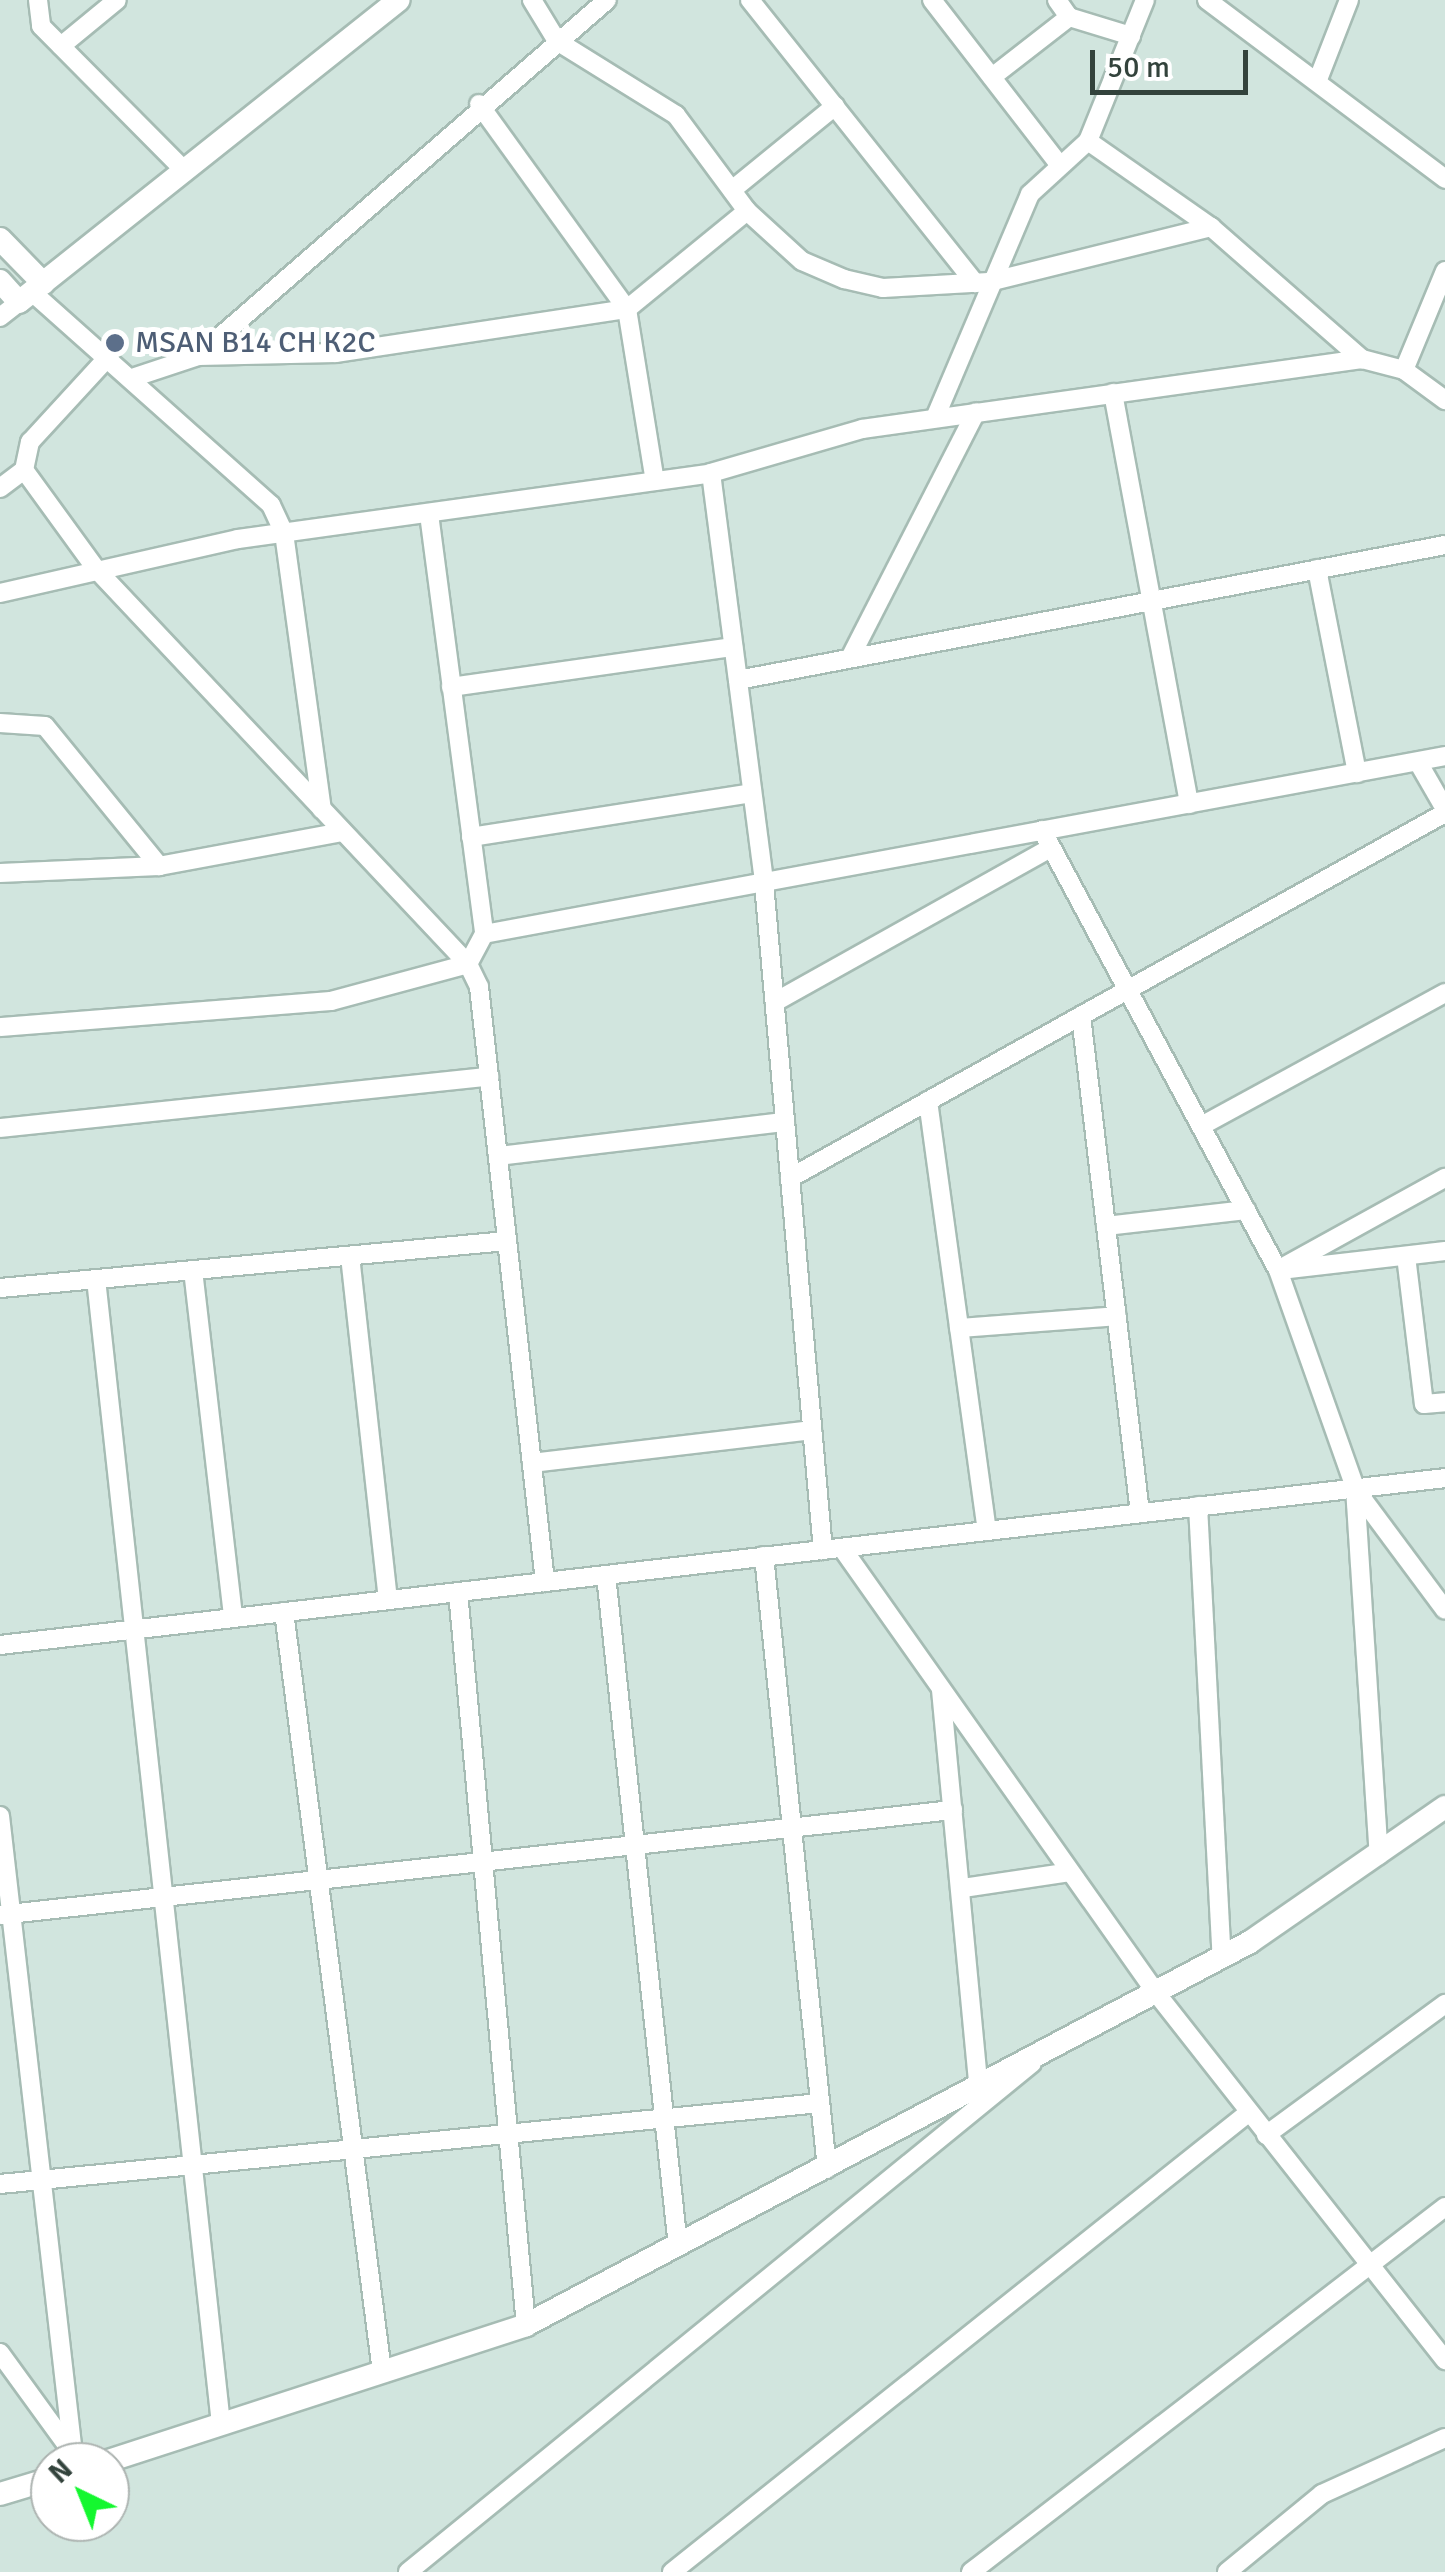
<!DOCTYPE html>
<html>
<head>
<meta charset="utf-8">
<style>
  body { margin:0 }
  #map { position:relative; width:1445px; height:2572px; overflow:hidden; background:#e3f1ed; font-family:Signika,sans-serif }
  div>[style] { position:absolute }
  .residential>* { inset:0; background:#d1e5de }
  .roads { filter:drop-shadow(2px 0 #a6bcb4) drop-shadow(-2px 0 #a6bcb4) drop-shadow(0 2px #a6bcb4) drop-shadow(0 -2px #a6bcb4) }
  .minor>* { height:18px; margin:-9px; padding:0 9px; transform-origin:9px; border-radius:9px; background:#fff }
  .tertiary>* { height:22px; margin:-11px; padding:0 11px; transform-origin:11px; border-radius:11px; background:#fff }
  .dots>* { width:28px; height:28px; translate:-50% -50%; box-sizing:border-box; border:5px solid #fff; border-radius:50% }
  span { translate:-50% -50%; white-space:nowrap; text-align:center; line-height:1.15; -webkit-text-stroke:10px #fff; paint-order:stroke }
  .service-label { font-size:30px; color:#4e5e75 }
  .left { translate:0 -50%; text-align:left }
  .north { position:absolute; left:30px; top:2442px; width:100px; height:100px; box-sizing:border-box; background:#fff; border:2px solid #adb4b1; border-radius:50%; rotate:317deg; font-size:28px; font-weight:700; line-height:40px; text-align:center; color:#33433c }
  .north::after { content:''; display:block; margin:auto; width:35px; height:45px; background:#14f72f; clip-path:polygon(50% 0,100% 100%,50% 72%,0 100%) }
  .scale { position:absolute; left:1090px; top:50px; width:158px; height:45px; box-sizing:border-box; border:5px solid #33433c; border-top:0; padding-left:12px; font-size:30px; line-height:35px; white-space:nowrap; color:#33433c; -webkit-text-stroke:8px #fff; paint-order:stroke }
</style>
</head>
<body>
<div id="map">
  <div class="residential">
    <div style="clip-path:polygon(evenodd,0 0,1445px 0,1445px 2572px,0 2572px,0 0,50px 2462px,110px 2462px,110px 2522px,50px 2522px,50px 2462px)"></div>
  </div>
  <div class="roads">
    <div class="minor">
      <div style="left:38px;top:0;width:26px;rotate:83deg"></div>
      <div style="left:41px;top:26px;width:203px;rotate:45.2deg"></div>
      <div style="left:532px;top:0;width:48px;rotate:58.6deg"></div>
      <div style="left:557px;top:41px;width:140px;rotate:31.9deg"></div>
      <div style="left:676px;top:115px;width:119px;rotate:53.5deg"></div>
      <div style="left:747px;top:211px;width:74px;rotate:42.3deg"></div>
      <div style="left:802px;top:261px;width:46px;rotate:23.2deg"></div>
      <div style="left:844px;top:279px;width:40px;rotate:13deg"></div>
      <div style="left:883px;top:288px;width:106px;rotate:-3.2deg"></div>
      <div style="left:989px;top:282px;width:229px;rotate:-13.9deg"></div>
      <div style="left:750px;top:0;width:362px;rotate:51.5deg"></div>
      <div style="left:932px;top:0;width:206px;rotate:52.3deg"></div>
      <div style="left:1057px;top:0;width:21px;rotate:55deg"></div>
      <div style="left:1069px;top:17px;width:65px;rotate:17deg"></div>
      <div style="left:1207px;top:0;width:298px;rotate:36.9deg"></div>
      <div style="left:61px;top:46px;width:72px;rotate:-39.4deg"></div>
      <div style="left:992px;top:77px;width:98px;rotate:-37.9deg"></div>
      <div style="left:1317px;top:82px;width:88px;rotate:-68.7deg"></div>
      <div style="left:479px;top:104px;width:253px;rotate:54.2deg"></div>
      <div style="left:627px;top:309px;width:174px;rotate:80.8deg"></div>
      <div style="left:1088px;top:141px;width:150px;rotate:35deg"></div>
      <div style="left:1211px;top:227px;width:201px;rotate:41.2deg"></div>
      <div style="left:732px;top:190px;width:133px;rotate:-39.2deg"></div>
      <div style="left:32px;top:292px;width:320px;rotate:41.7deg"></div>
      <div style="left:271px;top:505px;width:31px;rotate:65deg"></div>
      <div style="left:284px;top:533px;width:279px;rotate:82.2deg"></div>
      <div style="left:0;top:317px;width:24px;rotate:-38deg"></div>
      <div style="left:198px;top:356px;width:542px;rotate:-41.04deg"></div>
      <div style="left:1404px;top:370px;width:107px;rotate:-67.5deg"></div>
      <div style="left:135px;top:377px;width:66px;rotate:-18.4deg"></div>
      <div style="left:198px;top:356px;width:138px;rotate:-1.2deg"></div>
      <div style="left:336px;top:353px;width:294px;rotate:-8.6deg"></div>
      <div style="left:627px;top:309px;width:155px;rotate:-39.2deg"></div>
      <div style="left:1113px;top:393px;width:418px;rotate:79.5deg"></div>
      <div style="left:935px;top:418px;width:243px;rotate:-67deg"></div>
      <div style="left:1030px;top:194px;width:79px;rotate:-42.4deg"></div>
      <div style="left:1088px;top:141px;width:152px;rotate:-68deg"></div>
      <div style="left:711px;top:473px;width:413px;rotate:82.6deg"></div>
      <div style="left:764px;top:883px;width:670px;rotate:84.95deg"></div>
      <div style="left:0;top:488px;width:30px;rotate:-37deg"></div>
      <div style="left:429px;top:514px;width:424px;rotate:82.5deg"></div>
      <div style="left:484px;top:934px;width:34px;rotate:118deg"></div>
      <div style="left:468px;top:964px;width:25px;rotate:64deg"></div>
      <div style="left:479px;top:987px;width:599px;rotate:83.67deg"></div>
      <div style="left:1317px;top:569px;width:208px;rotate:78.9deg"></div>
      <div style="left:0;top:593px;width:244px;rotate:-12.8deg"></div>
      <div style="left:238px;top:539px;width:478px;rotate:-7.9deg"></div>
      <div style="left:711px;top:473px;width:157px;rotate:-16.2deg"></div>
      <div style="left:862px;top:429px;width:505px;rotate:-7.97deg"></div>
      <div style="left:1362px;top:359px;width:43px;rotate:14.7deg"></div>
      <div style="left:1404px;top:370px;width:51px;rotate:36.2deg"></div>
      <div style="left:850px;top:658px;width:276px;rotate:-62.9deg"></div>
      <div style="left:738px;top:680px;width:720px;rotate:-10.81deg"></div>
      <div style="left:451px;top:687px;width:285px;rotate:-8.1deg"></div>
      <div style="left:0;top:723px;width:45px;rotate:3.8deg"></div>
      <div style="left:45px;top:726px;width:181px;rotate:50.8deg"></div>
      <div style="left:1418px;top:762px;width:54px;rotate:60.1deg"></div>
      <div style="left:1042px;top:830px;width:499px;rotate:61.8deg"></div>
      <div style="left:1278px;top:1270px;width:231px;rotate:70.5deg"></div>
      <div style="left:1355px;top:1488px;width:368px;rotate:86.3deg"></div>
      <div style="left:471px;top:837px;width:284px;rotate:-8.9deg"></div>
      <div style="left:0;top:873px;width:159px;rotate:-2.5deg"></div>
      <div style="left:159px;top:866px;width:186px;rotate:-10.5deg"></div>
      <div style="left:484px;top:934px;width:977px;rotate:-10.49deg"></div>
      <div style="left:775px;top:1002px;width:316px;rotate:-29.2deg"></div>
      <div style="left:1081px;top:1016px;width:500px;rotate:83.23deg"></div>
      <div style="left:0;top:1027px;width:332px;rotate:-4.5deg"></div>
      <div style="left:331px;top:1001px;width:142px;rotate:-15.1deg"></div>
      <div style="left:468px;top:964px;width:543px;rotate:-133.28deg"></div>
      <div style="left:96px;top:569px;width:122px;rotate:-126deg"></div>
      <div style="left:24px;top:470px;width:29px;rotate:-78deg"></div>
      <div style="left:30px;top:442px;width:118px;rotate:-47.4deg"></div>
      <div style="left:928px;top:1101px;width:434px;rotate:82.2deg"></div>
      <div style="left:1201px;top:1126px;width:278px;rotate:-28.6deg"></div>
      <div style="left:0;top:1128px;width:492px;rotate:-6deg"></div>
      <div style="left:498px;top:1156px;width:289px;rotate:-6.8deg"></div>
      <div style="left:790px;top:1178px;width:750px;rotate:-29.13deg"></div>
      <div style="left:1106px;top:1226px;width:141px;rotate:-6.5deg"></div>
      <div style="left:350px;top:1256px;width:346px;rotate:83.7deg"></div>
      <div style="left:1406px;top:1256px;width:149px;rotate:83.1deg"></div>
      <div style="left:1424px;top:1404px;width:21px;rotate:-5deg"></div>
      <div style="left:1289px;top:1269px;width:157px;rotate:-6.6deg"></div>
      <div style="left:193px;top:1270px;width:350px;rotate:83.4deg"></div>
      <div style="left:1278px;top:1270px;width:191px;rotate:-28.9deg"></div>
      <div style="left:96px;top:1279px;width:1152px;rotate:83.77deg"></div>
      <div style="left:0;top:1288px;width:509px;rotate:-5.3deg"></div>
      <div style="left:959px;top:1328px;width:158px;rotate:-4.3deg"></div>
      <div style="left:532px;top:1463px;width:282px;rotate:-6.7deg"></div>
      <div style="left:1356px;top:1490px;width:149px;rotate:53.4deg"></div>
      <div style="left:1198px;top:1506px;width:453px;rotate:87deg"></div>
      <div style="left:842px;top:1548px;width:546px;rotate:54.77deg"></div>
      <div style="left:1157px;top:1994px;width:466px;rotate:51.8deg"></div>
      <div style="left:764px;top:1556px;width:616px;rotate:84.13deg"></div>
      <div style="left:606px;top:1575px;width:675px;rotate:83.88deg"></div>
      <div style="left:458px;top:1592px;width:736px;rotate:84.7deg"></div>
      <div style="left:284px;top:1612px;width:766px;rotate:82.65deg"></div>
      <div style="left:0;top:1645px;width:1455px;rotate:-6.59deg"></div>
      <div style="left:941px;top:1690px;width:402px;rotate:84.6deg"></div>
      <div style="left:0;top:1816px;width:650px;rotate:83.47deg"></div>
      <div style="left:963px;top:1888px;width:108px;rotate:-8.5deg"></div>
      <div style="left:0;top:1915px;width:959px;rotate:-6.29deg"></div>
      <div style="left:1266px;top:2135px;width:222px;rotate:-36.2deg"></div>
      <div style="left:0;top:2184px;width:824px;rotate:-5.64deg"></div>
      <div style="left:0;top:2353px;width:126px;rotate:54deg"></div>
      <div style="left:408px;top:2572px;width:805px;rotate:-39.2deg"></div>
      <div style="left:672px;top:2572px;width:737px;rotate:-38.55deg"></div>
      <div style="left:971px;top:2572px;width:598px;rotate:-37.6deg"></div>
      <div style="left:1227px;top:2572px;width:123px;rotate:-39.4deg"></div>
      <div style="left:1322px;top:2494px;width:135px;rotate:-24.5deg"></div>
    </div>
    <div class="tertiary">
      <div style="left:0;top:239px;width:62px;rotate:45.7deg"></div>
      <div style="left:0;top:281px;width:28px;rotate:48deg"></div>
      <div style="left:19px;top:302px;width:485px;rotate:-38.5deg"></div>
      <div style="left:105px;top:2462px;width:443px;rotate:-18deg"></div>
      <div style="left:526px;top:2325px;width:819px;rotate:-27.88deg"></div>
      <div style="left:1250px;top:1942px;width:237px;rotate:-34.7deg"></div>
      <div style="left:0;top:2494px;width:52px;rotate:-16.7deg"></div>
    </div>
  </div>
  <div class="dots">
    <div style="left:115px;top:343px;background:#5c6f8a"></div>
  </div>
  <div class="service-label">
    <span class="left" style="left:135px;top:343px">MSAN B14 CH K2C</span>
  </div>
  <div class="north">N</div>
  <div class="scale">50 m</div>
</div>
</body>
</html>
